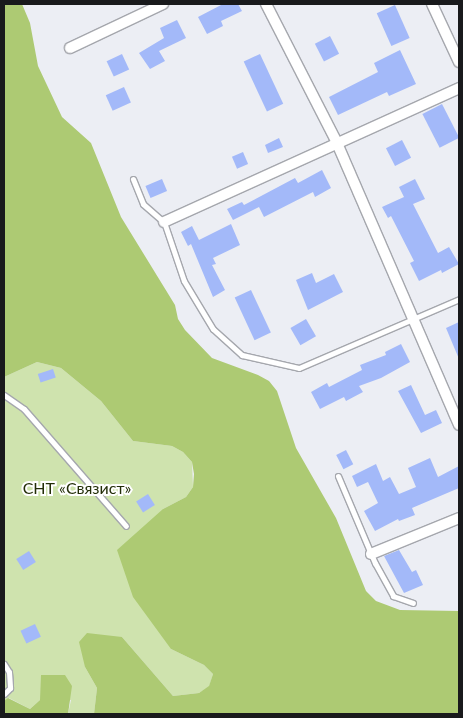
<!DOCTYPE html>
<html>
<head>
<meta charset="utf-8">
<style>
  body { margin:0 }
  #map { position:relative; width:463px; height:718px; overflow:hidden; background:#eceef4; font-family:Lato,sans-serif }
  div>[style] { position:absolute }
  .green>* { inset:0; background:#cfe3ae }
  .forest>* { inset:0; background:#adca73 }
  .building>* { inset:0; background:#a3b9f9; transform-origin:0 0 }
  .roads { filter:drop-shadow(1px 0 #a5a7ad) drop-shadow(-1px 0 #a5a7ad) drop-shadow(0 1px #a5a7ad) drop-shadow(0 -1px #a5a7ad) }
  .service>* { height:5px; margin:-2.5px; padding:0 2.5px; transform-origin:2.5px; border-radius:2.5px; background:#fff }
  .minor>* { height:10px; margin:-5px; padding:0 5px; transform-origin:5px; border-radius:5px; background:#fff }
  span { translate:-50% -50%; white-space:nowrap; text-align:center; line-height:1.15; -webkit-text-stroke:4px #fff; paint-order:stroke }
  .park-label { font-size:16px; color:#232e08 }
  .frame { position:absolute; inset:0; border:5px solid #191a1c; pointer-events:none }
</style>
</head>
<body>
<div id="map">
  <div class="green">
    <div style="clip-path:polygon(37px 362px,61px 368px,101px 401px,133px 441px,172px 446px,183px 452px,192px 462px,193px 487px,186px 497px,163px 509px,171px 649px,204px 665px,213px 674px,209px 687px,199px 693px,173px 696px,122px 637px,85px 667px,97px 688px,94px 714px,68px 714px,71px 700px,40px 700px,30px 709px,9px 698px,4px 701px,4px 377px)"></div>
  </div>
  <div class="forest">
    <div style="clip-path:polygon(4px 4px,22px 4px,30px 23px,38px 66px,62px 117px,91px 143px,121px 217px,175px 305px,178px 319px,185px 330px,212px 358px,258px 375px,269px 381px,277px 391px,296px 448px,336px 518px,366px 591px,376px 601px,400px 610px,459px 611px,459px 714px,94px 714px,97px 688px,85px 667px,79px 642px,87px 633px,122px 637px,173px 696px,199px 693px,209px 686px,213px 674px,204px 665px,171px 649px,133px 597px,117px 550px,163px 509px,186px 497px,193px 487px,194px 474px,192px 462px,183px 452px,172px 446px,133px 441px,101px 401px,61px 368px,37px 362px,4px 377px)"></div>
    <div style="clip-path:polygon(41px 675px,65px 675px,72px 686px,68px 714px,4px 714px,4px 701px,8px 698px,30px 709px,40px 700px)"></div>
  </div>
  <div class="building">
    <div style="clip-path:polygon(223px 4px,238px 4px,242px 11px,221px 21px,223px 26px,207px 34px,198px 17px)"></div>
    <div style="left:395px;top:5px;width:36px;height:20px;rotate:66deg"></div>
    <div style="clip-path:polygon(177px 20px,186px 38px,159px 51px,165px 61px,150px 69px,139px 53px,164px 38px,160px 28px)"></div>
    <div style="left:330px;top:36px;width:20px;height:17px;rotate:63deg"></div>
    <div style="clip-path:polygon(400px 50px,416px 84px,389px 96px,387px 92px,338px 115px,329px 97px,378px 72px,374px 63px)"></div>
    <div style="left:122px;top:54px;width:17px;height:17px;rotate:65deg"></div>
    <div style="left:260px;top:54px;width:55px;height:18px;rotate:65deg"></div>
    <div style="left:124px;top:87px;width:17px;height:20px;rotate:66deg"></div>
    <div style="left:442px;top:104px;width:38px;height:22px;rotate:63deg"></div>
    <div style="clip-path:polygon(279px 138px,283px 147px,268px 153px,265px 145px)"></div>
    <div style="left:402px;top:140px;width:20px;height:18px;rotate:63deg"></div>
    <div style="left:243px;top:152px;width:13px;height:12px;rotate:67deg"></div>
    <div style="clip-path:polygon(322px 170px,331px 188px,315px 197px,313px 192px,264px 217px,259px 207px,233px 220px,227px 209px,242px 202px,244px 205px,295px 178px,298px 183px)"></div>
    <div style="left:162px;top:179px;width:13px;height:18px;rotate:67deg"></div>
    <div style="clip-path:polygon(415px 179px,425px 199px,413px 204px,438px 253px,449px 247px,459px 264px,442px 273px,441px 270px,419px 281px,410px 263px,414px 261px,391px 216px,388px 218px,382px 207px,404px 197px,399px 187px)"></div>
    <div style="clip-path:polygon(231px 224px,240px 245px,213px 258px,216px 264px,212px 265px,225px 290px,213px 297px,191px 244px,188px 246px,181px 232px,192px 226px,199px 240px)"></div>
    <div style="clip-path:polygon(312px 273px,316px 283px,334px 274px,343px 292px,308px 310px,296px 280px)"></div>
    <div style="left:251px;top:290px;width:47px;height:18px;rotate:65deg"></div>
    <div style="left:306px;top:319px;width:20px;height:18px;rotate:60deg"></div>
    <div style="clip-path:polygon(459px 322px,459px 359px,446px 328px)"></div>
    <div style="clip-path:polygon(401px 344px,410px 362px,381px 378px,359px 386px,363px 392px,346px 401px,344px 397px,320px 409px,311px 392px,327px 383px,329px 387px,362px 370px,360px 365px,386px 355px,385px 352px)"></div>
    <div style="left:53px;top:369px;width:9px;height:16px;rotate:72deg"></div>
    <div style="clip-path:polygon(411px 385px,425px 415px,436px 410px,442px 423px,421px 433px,398px 391px)"></div>
    <div style="left:346px;top:450px;width:16px;height:11px;rotate:63deg"></div>
    <div style="clip-path:polygon(430px 458px,438px 477px,459px 466px,459px 488px,412px 508px,415px 515px,399px 521px,398px 519px,375px 531px,364px 511px,378px 503px,368px 482px,357px 487px,352px 476px,376px 464px,383px 481px,390px 477px,399px 494px,416px 487px,408px 468px)"></div>
    <div style="left:148px;top:494px;width:13px;height:14px;rotate:58deg"></div>
    <div style="clip-path:polygon(399px 550px,412px 572px,416px 570px,423px 585px,404px 593px,384px 556px)"></div>
    <div style="left:29px;top:551px;width:13px;height:15px;rotate:58deg"></div>
    <div style="left:35px;top:624px;width:14px;height:16px;rotate:65deg"></div>
  </div>
  <div class="roads">
    <div class="service">
      <div style="left:133px;top:179px;width:27px;rotate:68deg"></div>
      <div style="left:143px;top:204px;width:28px;rotate:41deg"></div>
      <div style="left:164px;top:222px;width:62px;rotate:71.3deg"></div>
      <div style="left:184px;top:281px;width:56px;rotate:58.9deg"></div>
      <div style="left:213px;top:329px;width:39px;rotate:42deg"></div>
      <div style="left:242px;top:355px;width:58px;rotate:12.8deg"></div>
      <div style="left:299px;top:368px;width:174px;rotate:-23.3deg"></div>
      <div style="left:4px;top:395px;width:24px;rotate:35deg"></div>
      <div style="left:24px;top:409px;width:155px;rotate:48.9deg"></div>
      <div style="left:338px;top:476px;width:95px;rotate:67deg"></div>
      <div style="left:375px;top:563px;width:38px;rotate:61deg"></div>
      <div style="left:393px;top:596px;width:21px;rotate:19deg"></div>
      <div style="left:4px;top:664px;width:9px;rotate:58deg"></div>
      <div style="left:9px;top:672px;width:16px;rotate:86deg"></div>
      <div style="left:10px;top:688px;width:8px;rotate:135deg"></div>
    </div>
    <div class="minor">
      <div style="left:266px;top:4px;width:156px;rotate:62.9deg"></div>
      <div style="left:337px;top:143px;width:307px;rotate:66.6deg"></div>
      <div style="left:432px;top:4px;width:64px;rotate:65deg"></div>
      <div style="left:70px;top:48px;width:103px;rotate:-25.3deg"></div>
      <div style="left:164px;top:222px;width:324px;rotate:-24.4deg"></div>
      <div style="left:371px;top:554px;width:95px;rotate:-22.2deg"></div>
    </div>
  </div>
  <div class="park-label">
    <span style="left:77px;top:488px">СНТ «Связист»</span>
  </div>
  <div class="frame"></div>
</div>
</body>
</html>
